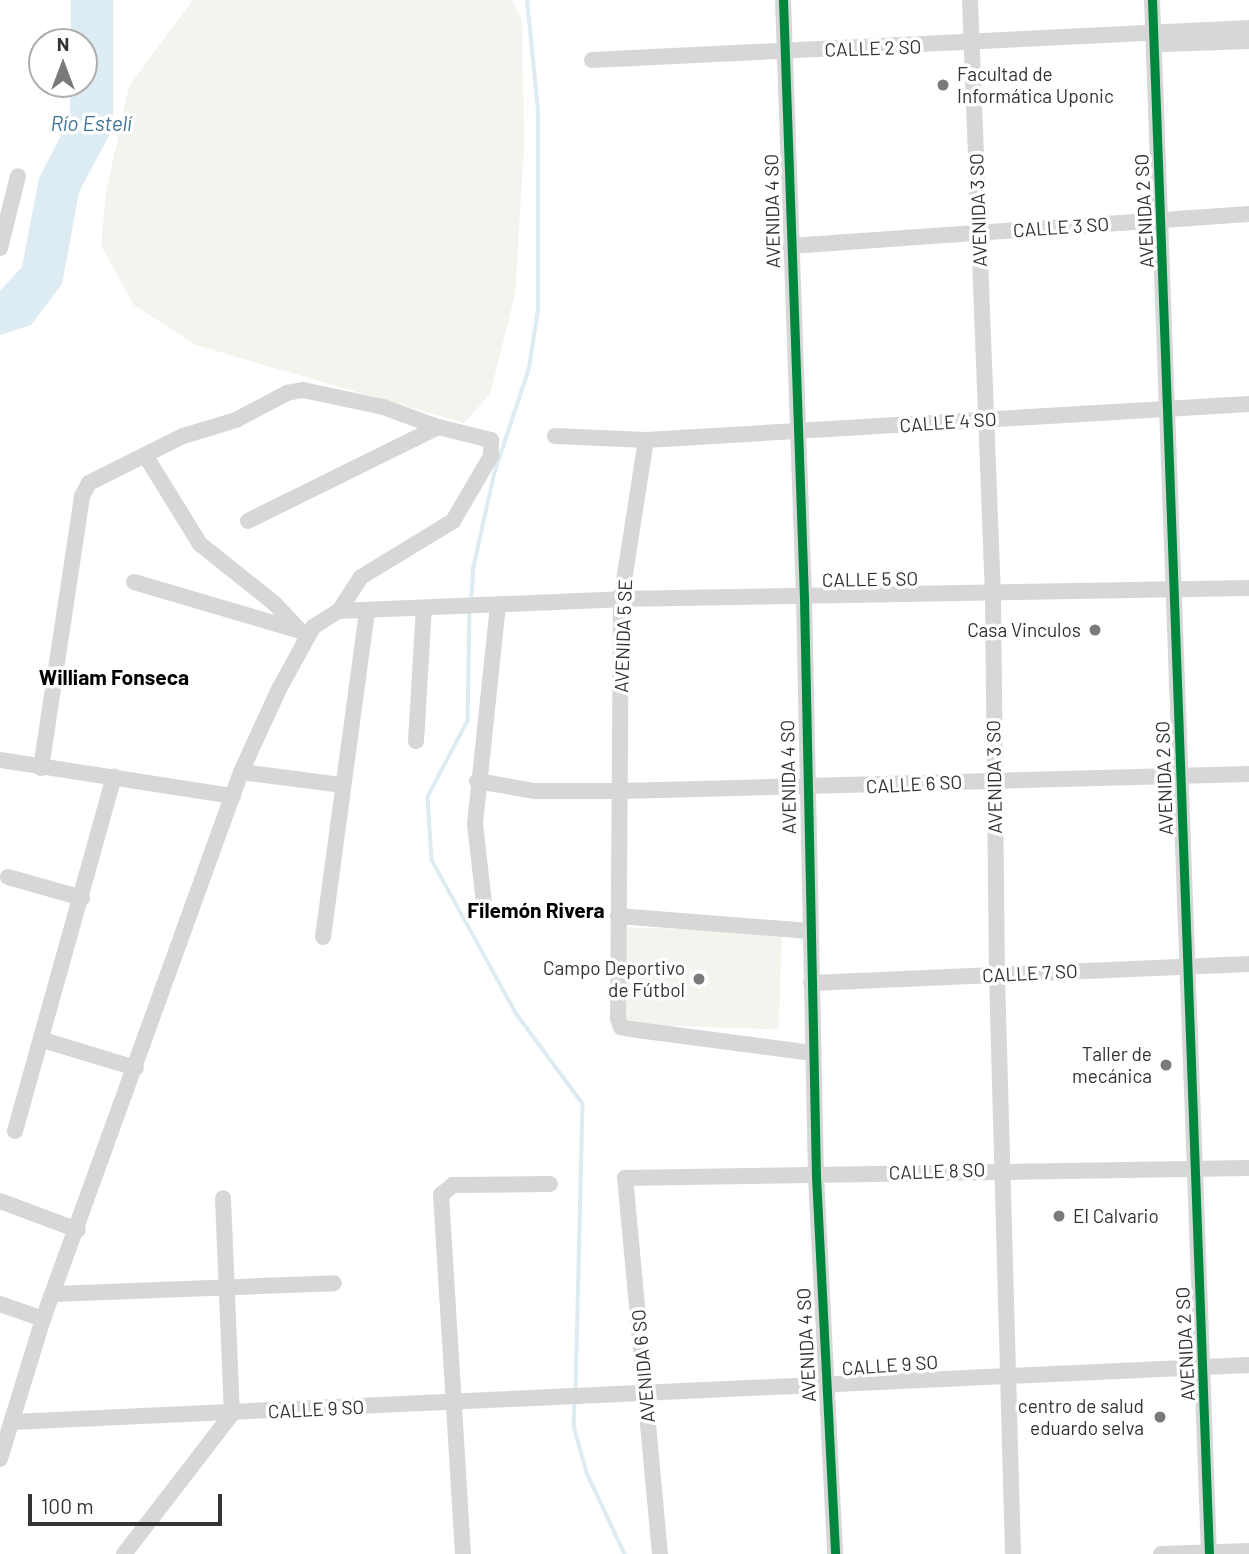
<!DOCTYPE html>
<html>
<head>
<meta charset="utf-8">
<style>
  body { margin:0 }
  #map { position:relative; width:1249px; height:1554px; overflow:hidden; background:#fff; font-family:Barlow,sans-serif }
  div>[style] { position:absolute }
  .green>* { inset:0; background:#f1f5ed; transform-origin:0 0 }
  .water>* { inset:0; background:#ddebf3 }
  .stream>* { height:3.5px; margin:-1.75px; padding:0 1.75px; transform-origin:1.75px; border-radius:1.75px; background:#ddebf3 }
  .street>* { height:16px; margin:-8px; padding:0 8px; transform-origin:8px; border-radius:8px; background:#d7d7d7 }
  .cycleway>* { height:9px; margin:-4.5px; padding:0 4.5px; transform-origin:4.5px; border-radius:4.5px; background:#00873e }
  .dots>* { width:19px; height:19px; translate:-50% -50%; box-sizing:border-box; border:4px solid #fff; border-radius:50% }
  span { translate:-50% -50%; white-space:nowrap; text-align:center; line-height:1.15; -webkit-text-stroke:7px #fff; paint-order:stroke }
  .street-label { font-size:19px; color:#333 }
  .poi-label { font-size:19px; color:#333 }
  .left { translate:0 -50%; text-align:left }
  .right { translate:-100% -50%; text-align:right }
  .water-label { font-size:21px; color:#3f7597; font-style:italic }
  .neighbourhood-label { font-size:21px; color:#000; font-weight:700 }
  .north { position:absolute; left:28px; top:28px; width:70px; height:70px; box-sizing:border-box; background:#fff; border:2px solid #adadad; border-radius:50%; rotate:0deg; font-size:19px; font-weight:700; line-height:28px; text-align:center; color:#333 }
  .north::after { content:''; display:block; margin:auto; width:24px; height:32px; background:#7a7a7a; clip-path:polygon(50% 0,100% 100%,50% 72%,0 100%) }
  .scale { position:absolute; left:28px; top:1494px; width:194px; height:32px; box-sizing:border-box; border:4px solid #333; border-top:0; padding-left:9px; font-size:21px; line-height:24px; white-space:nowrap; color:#333; -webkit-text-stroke:5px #fff; paint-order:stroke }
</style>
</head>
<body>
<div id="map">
  <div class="green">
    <div style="clip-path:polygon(193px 0,512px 0,522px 20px,524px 146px,515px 295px,490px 394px,464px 423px,196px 345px,134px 305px,101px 246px,106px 193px,129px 86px)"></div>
    <div style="left:620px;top:927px;width:162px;height:97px;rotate:2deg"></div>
  </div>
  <div class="water">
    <div style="clip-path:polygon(71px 0,113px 0,113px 128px,79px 192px,62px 284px,31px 325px,0 335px,0 291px,22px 267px,39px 178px,70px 118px,70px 84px,84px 84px,84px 42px,71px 42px)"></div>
  </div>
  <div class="stream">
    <div style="left:471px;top:601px;width:32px;rotate:-86deg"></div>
    <div style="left:473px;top:569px;width:97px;rotate:-77.5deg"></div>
    <div style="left:494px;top:474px;width:112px;rotate:-71.7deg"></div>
    <div style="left:529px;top:368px;width:59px;rotate:-81.2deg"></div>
    <div style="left:538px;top:310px;width:200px;rotate:-90deg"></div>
    <div style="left:538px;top:110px;width:111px;rotate:-95.7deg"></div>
    <div style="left:470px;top:609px;width:112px;rotate:91deg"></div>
    <div style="left:468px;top:721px;width:86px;rotate:117.8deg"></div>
    <div style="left:428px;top:797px;width:63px;rotate:86.4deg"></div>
    <div style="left:432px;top:860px;width:175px;rotate:61.2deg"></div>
    <div style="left:516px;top:1013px;width:113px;rotate:53.6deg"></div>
    <div style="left:583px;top:1104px;width:287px;rotate:91.4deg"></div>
    <div style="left:575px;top:1402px;width:24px;rotate:92deg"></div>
    <div style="left:574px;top:1426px;width:49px;rotate:74.5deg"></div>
    <div style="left:587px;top:1473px;width:89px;rotate:64.9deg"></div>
  </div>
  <div class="street">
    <div style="left:783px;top:0;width:598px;rotate:87.99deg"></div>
    <div style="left:804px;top:598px;width:578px;rotate:88.81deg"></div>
    <div style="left:816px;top:1176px;width:378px;rotate:87.1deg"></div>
    <div style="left:970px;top:0;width:596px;rotate:87.79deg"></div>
    <div style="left:993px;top:596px;width:379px;rotate:89.4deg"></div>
    <div style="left:997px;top:975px;width:579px;rotate:88.42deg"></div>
    <div style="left:1152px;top:0;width:1555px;rotate:87.9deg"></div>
    <div style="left:1154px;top:36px;width:14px;rotate:36deg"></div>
    <div style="left:1165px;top:44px;width:84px;rotate:-2deg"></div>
    <div style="left:592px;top:60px;width:658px;rotate:-2.79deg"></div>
    <div style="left:790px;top:246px;width:460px;rotate:-4deg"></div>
    <div style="left:0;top:248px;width:74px;rotate:-76deg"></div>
    <div style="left:555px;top:436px;width:91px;rotate:2.5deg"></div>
    <div style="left:646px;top:440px;width:604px;rotate:-3.42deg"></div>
    <div style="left:646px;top:440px;width:161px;rotate:98.9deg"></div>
    <div style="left:621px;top:599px;width:420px;rotate:90.4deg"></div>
    <div style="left:618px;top:1019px;width:9px;rotate:69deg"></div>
    <div style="left:621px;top:1027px;width:9px;rotate:13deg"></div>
    <div style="left:630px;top:1029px;width:185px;rotate:7.5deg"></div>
    <div style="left:145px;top:455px;width:105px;rotate:58.3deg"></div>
    <div style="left:200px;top:544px;width:95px;rotate:38.6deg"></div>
    <div style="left:274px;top:603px;width:48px;rotate:46.7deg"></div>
    <div style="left:134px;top:582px;width:174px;rotate:16.4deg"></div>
    <div style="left:339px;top:611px;width:282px;rotate:-2.4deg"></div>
    <div style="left:621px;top:599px;width:628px;rotate:-1deg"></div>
    <div style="left:416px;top:741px;width:133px;rotate:-86.6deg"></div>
    <div style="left:0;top:760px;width:236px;rotate:8.8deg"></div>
    <div style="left:41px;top:768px;width:275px;rotate:-81.4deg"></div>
    <div style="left:82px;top:496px;width:15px;rotate:-62deg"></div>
    <div style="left:89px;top:483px;width:105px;rotate:-26.6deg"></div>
    <div style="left:183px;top:436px;width:55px;rotate:-16.8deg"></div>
    <div style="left:236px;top:420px;width:58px;rotate:-27.9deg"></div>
    <div style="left:287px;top:393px;width:16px;rotate:-11deg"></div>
    <div style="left:303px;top:390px;width:82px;rotate:12deg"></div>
    <div style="left:383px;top:407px;width:59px;rotate:20deg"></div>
    <div style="left:241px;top:772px;width:103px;rotate:7.3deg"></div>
    <div style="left:477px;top:781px;width:59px;rotate:9.8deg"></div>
    <div style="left:535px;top:791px;width:86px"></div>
    <div style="left:621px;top:791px;width:628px;rotate:-1.55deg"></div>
    <div style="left:8px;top:877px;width:77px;rotate:15.8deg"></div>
    <div style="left:484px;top:903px;width:80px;rotate:-96.5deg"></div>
    <div style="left:475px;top:824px;width:221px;rotate:-84deg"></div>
    <div style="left:618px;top:916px;width:192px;rotate:4.5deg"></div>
    <div style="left:323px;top:937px;width:328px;rotate:-82.3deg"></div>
    <div style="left:811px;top:983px;width:438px;rotate:-2.5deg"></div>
    <div style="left:43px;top:1040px;width:97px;rotate:16.8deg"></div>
    <div style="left:15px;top:1131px;width:368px;rotate:-74.4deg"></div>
    <div style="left:0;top:1201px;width:83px;rotate:20.4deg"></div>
    <div style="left:53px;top:1294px;width:281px;rotate:-2.2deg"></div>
    <div style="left:0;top:1304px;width:46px;rotate:19.2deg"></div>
    <div style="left:12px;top:1422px;width:1238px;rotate:-2.64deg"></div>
    <div style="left:0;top:1459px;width:146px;rotate:-72.9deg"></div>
    <div style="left:43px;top:1319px;width:582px;rotate:-70.1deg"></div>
    <div style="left:241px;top:772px;width:89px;rotate:-65.4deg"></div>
    <div style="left:278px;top:691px;width:73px;rotate:-61.3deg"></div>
    <div style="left:313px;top:627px;width:31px;rotate:-32deg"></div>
    <div style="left:339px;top:611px;width:40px;rotate:-57.1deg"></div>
    <div style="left:361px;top:577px;width:108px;rotate:-31.3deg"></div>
    <div style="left:453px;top:521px;width:75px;rotate:-59.7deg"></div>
    <div style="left:491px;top:456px;width:16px;rotate:-90deg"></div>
    <div style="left:491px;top:440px;width:55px;rotate:-166.2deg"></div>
    <div style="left:438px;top:427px;width:212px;rotate:153.7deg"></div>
    <div style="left:124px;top:1554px;width:177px;rotate:-52.4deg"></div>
    <div style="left:232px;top:1414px;width:216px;rotate:-92.4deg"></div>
    <div style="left:463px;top:1554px;width:360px;rotate:-93.5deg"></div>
    <div style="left:441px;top:1195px;width:16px;rotate:-40deg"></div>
    <div style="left:453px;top:1185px;width:97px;rotate:-0.6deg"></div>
    <div style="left:660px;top:1554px;width:378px;rotate:-95.3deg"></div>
    <div style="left:625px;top:1178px;width:624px;rotate:-0.92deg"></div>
    <div style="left:1161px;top:1554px;width:88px;rotate:-2deg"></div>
  </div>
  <div class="cycleway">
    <div style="left:783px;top:0;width:598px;rotate:87.99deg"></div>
    <div style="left:804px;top:598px;width:578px;rotate:88.81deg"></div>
    <div style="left:816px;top:1176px;width:378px;rotate:87.1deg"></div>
    <div style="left:1152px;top:0;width:1555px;rotate:87.9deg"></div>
  </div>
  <div class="dots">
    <div style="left:943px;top:85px;background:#7a7a7a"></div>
    <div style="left:1095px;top:630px;background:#7a7a7a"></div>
    <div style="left:699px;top:979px;background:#7a7a7a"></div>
    <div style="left:1166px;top:1065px;background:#7a7a7a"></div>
    <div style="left:1059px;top:1216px;background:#7a7a7a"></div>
    <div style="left:1160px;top:1417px;background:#7a7a7a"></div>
  </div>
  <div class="street-label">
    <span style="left:873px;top:48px;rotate:-2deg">CALLE 2 SO</span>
    <span style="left:978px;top:210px;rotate:-92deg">AVENIDA 3 SO</span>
    <span style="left:772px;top:211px;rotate:-91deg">AVENIDA 4 SO</span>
    <span style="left:1144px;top:211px;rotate:-93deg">AVENIDA 2 SO</span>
    <span style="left:1061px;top:227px;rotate:-4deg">CALLE 3 SO</span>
    <span style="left:948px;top:422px;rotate:-4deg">CALLE 4 SO</span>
    <span style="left:870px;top:579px;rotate:-1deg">CALLE 5 SO</span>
    <span style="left:623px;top:636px;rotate:-88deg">AVENIDA 5 SE</span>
    <span style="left:788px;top:777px;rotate:-91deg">AVENIDA 4 SO</span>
    <span style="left:994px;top:777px;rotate:-91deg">AVENIDA 3 SO</span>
    <span style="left:1164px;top:778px;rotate:-92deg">AVENIDA 2 SO</span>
    <span style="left:914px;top:784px;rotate:-3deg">CALLE 6 SO</span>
    <span style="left:1030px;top:973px;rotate:-3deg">CALLE 7 SO</span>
    <span style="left:937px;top:1171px;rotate:-2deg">CALLE 8 SO</span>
    <span style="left:1185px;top:1344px;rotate:-93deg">AVENIDA 2 SO</span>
    <span style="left:806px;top:1345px;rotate:-93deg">AVENIDA 4 SO</span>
    <span style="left:890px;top:1365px;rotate:-4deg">CALLE 9 SO</span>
    <span style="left:643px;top:1366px;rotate:-95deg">AVENIDA 6 SO</span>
    <span style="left:316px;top:1409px;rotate:-3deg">CALLE 9 SO</span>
  </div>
  <div class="poi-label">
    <span class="left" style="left:957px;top:85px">Facultad de<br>Informática Uponic</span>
    <span class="right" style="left:1081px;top:630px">Casa Vinculos</span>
    <span class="right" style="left:685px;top:979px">Campo Deportivo<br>de Fútbol</span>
    <span class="right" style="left:1152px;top:1065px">Taller de<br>mecánica</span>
    <span class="left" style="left:1073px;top:1216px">El Calvario</span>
    <span class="right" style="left:1144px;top:1417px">centro de salud<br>eduardo selva</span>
  </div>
  <div class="water-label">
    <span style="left:91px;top:123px">Río Estelí</span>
  </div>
  <div class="neighbourhood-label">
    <span style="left:114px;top:677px">William Fonseca</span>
    <span style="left:536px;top:910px">Filemón Rivera</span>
  </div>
  <div class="north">N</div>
  <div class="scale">100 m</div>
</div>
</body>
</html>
